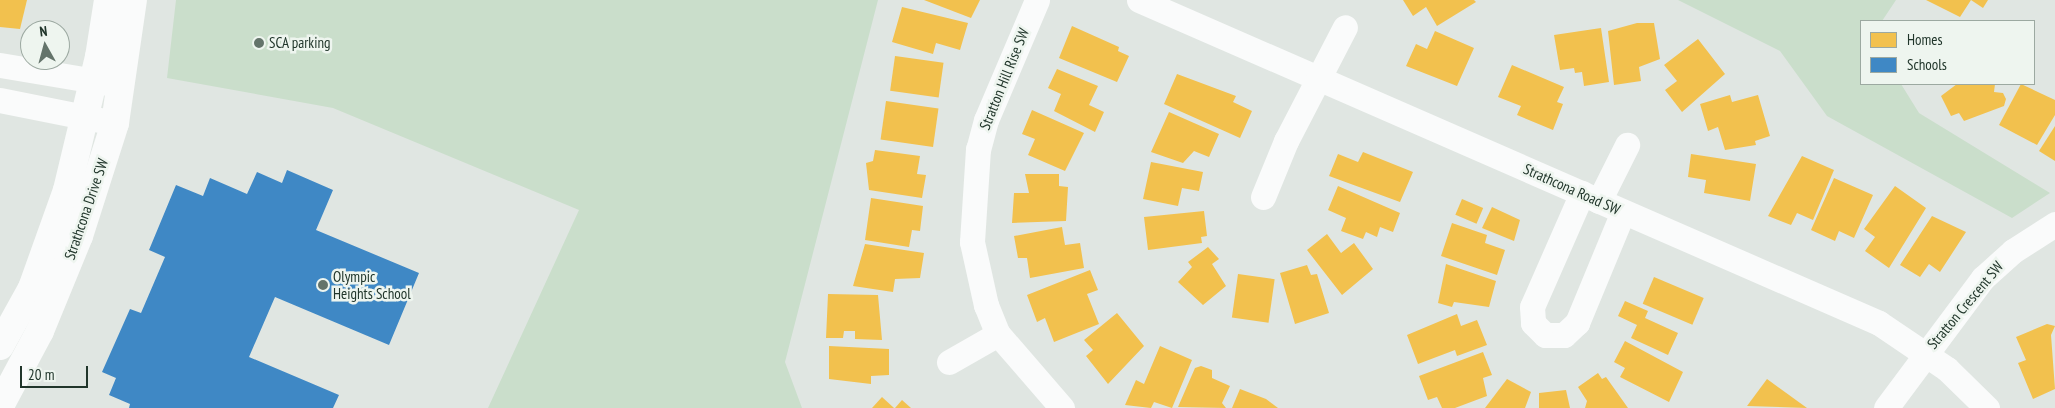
<!DOCTYPE html>
<html>
<head>
<meta charset="utf-8">
<style>
  body { margin:0 }
  #map { position:relative; width:2055px; height:408px; overflow:hidden; background:#e0e6e2; font-family:"PT Sans Narrow",sans-serif }
  div>[style] { position:absolute }
  .green>* { inset:0; background:#cadecb }
  .homes>* { inset:0; background:#f2c14e; transform-origin:0 0 }
  .schools>* { inset:0; background:#3f88c5 }
  .minor>* { height:25px; margin:-12.5px; padding:0 12.5px; transform-origin:12.5px; border-radius:12.5px; background:#fafbfb }
  .tertiary>* { height:28px; margin:-14px; padding:0 14px; transform-origin:14px; border-radius:14px; background:#fafbfb }
  .dots>* { width:14px; height:14px; translate:-50% -50%; box-sizing:border-box; border:2px solid #eef5ef; border-radius:50% }
  span { translate:-50% -50%; white-space:nowrap; text-align:center; line-height:1.15; -webkit-text-stroke:5px #eef5ef; paint-order:stroke }
  .poi-label { font-size:15px; color:#21362b }
  .left { translate:0 -50%; text-align:left }
  .street-label { font-size:15px; color:#21362b }
  .legend { position:absolute; left:1860px; top:20px; width:175px; height:65px; box-sizing:border-box; background:#eef5ef; border:1px solid #9ca9a1; margin:0; padding:6px 9px; list-style:none; font-size:15px; color:#21362b }
  .legend li { display:flex; align-items:center; gap:10px; height:25px }
  .legend b { width:25px; border:1px solid #9ca9a1 }
  .north { position:absolute; left:20px; top:20px; width:50px; height:50px; box-sizing:border-box; background:#eef5ef; border:1px solid #9ca9a1; border-radius:50%; rotate:353deg; font-size:14px; font-weight:700; line-height:20px; text-align:center; color:#21362b }
  .north::after { content:''; display:block; margin:auto; width:18px; height:22px; background:#64746b; clip-path:polygon(50% 0,100% 100%,50% 72%,0 100%) }
  .scale { position:absolute; left:20px; top:366px; width:68px; height:22px; box-sizing:border-box; border:2px solid #21362b; border-top:0; padding-left:6px; font-size:15px; line-height:18px; white-space:nowrap; color:#21362b; -webkit-text-stroke:4px #eef5ef; paint-order:stroke }
</style>
</head>
<body>
<div id="map">
  <div class="green">
    <div style="clip-path:polygon(176px 0,878px 0,785px 362px,802px 408px,488px 408px,579px 210px,333px 108px,167px 78px)"></div>
    <div style="clip-path:polygon(1678px 0,1896px 0,1882px 21px,1861px 21px,1861px 84px,1901px 84px,1919px 113px,2050px 193px,2012px 218px,1827px 116px,1780px 51px)"></div>
  </div>
  <div class="homes">
    <div style="clip-path:polygon(0 0,27px 0,20px 29px,0 27px)"></div>
    <div style="clip-path:polygon(924px 0,980px 0,971px 18px)"></div>
    <div style="clip-path:polygon(1403px 0,1474px 0,1476px 2px,1437px 26px,1426px 7px,1413px 16px)"></div>
    <div style="clip-path:polygon(1926px 0,1988px 0,1983px 8px,1971px 0,1960px 17px)"></div>
    <div style="clip-path:polygon(902px 7px,968px 23px,960px 50px,936px 43px,933px 54px,892px 42px)"></div>
    <div style="clip-path:polygon(1637px 23px,1654px 23px,1660px 59px,1639px 67px,1641px 81px,1614px 85px,1608px 31px)"></div>
    <div style="clip-path:polygon(1072px 26px,1119px 47px,1118px 51px,1129px 56px,1117px 82px,1059px 58px)"></div>
    <div style="clip-path:polygon(1601px 28px,1609px 82px,1584px 86px,1582px 72px,1575px 73px,1574px 68px,1560px 70px,1554px 35px)"></div>
    <div style="clip-path:polygon(1435px 31px,1474px 48px,1457px 86px,1406px 66px,1416px 44px,1427px 49px)"></div>
    <div style="clip-path:polygon(1698px 39px,1725px 74px,1682px 112px,1665px 90px,1677px 81px,1664px 65px)"></div>
    <div style="left:895px;top:56px;width:49px;height:35px;rotate:8deg"></div>
    <div style="clip-path:polygon(1512px 65px,1564px 87px,1557px 102px,1563px 104px,1553px 130px,1517px 115px,1521px 106px,1498px 97px)"></div>
    <div style="clip-path:polygon(1057px 69px,1098px 86px,1089px 105px,1104px 112px,1095px 132px,1054px 111px,1061px 94px,1048px 88px)"></div>
    <div style="clip-path:polygon(1177px 74px,1236px 96px,1233px 102px,1252px 111px,1240px 138px,1164px 104px)"></div>
    <div style="clip-path:polygon(1957px 84px,1995px 84px,1994px 92px,2003px 93px,2006px 99px,2004px 106px,1964px 121px,1959px 113px,1951px 116px,1941px 96px)"></div>
    <div style="clip-path:polygon(2021px 84px,2055px 100px,2055px 115px,2037px 145px,1999px 125px)"></div>
    <div style="clip-path:polygon(1730px 95px,1732px 102px,1758px 95px,1770px 136px,1755px 141px,1756px 145px,1725px 150px,1718px 127px,1708px 131px,1700px 104px)"></div>
    <div style="left:886px;top:101px;width:53px;height:39px;rotate:8deg"></div>
    <div style="clip-path:polygon(1032px 110px,1084px 133px,1065px 171px,1028px 155px,1035px 139px,1022px 134px)"></div>
    <div style="clip-path:polygon(1169px 112px,1219px 134px,1209px 157px,1194px 151px,1183px 163px,1151px 152px)"></div>
    <div style="clip-path:polygon(2055px 126px,2055px 161px,2039px 151px)"></div>
    <div style="clip-path:polygon(875px 150px,920px 156px,917px 174px,926px 175px,922px 198px,869px 190px,866px 163px,873px 161px)"></div>
    <div style="clip-path:polygon(1363px 152px,1413px 172px,1400px 202px,1329px 176px,1338px 154px,1358px 162px)"></div>
    <div style="clip-path:polygon(1691px 154px,1756px 164px,1750px 201px,1704px 193px,1706px 180px,1688px 177px)"></div>
    <div style="clip-path:polygon(1802px 156px,1834px 170px,1813px 220px,1797px 213px,1791px 225px,1768px 216px)"></div>
    <div style="clip-path:polygon(1151px 162px,1203px 172px,1199px 191px,1182px 188px,1178px 206px,1143px 199px)"></div>
    <div style="clip-path:polygon(1025px 174px,1059px 174px,1059px 186px,1068px 187px,1066px 221px,1012px 223px,1014px 193px,1029px 193px)"></div>
    <div style="clip-path:polygon(1834px 178px,1873px 195px,1854px 238px,1839px 231px,1835px 241px,1811px 230px)"></div>
    <div style="clip-path:polygon(1338px 186px,1400px 213px,1393px 232px,1380px 227px,1377px 237px,1366px 232px,1363px 239px,1341px 231px,1346px 218px,1328px 210px)"></div>
    <div style="clip-path:polygon(1895px 186px,1926px 208px,1889px 268px,1865px 251px,1875px 237px,1864px 229px)"></div>
    <div style="clip-path:polygon(871px 198px,923px 206px,920px 231px,912px 230px,909px 247px,865px 240px)"></div>
    <div style="left:1462px;top:199px;width:23px;height:17px;rotate:23deg"></div>
    <div style="clip-path:polygon(1492px 207px,1520px 220px,1514px 241px,1482px 228px)"></div>
    <div style="clip-path:polygon(1204px 211px,1207px 236px,1201px 237px,1202px 243px,1148px 250px,1144px 217px)"></div>
    <div style="clip-path:polygon(1932px 216px,1966px 232px,1940px 272px,1929px 264px,1920px 277px,1900px 265px)"></div>
    <div style="clip-path:polygon(1452px 223px,1487px 235px,1485px 243px,1505px 250px,1497px 275px,1441px 256px)"></div>
    <div style="clip-path:polygon(1062px 227px,1065px 245px,1080px 243px,1084px 268px,1030px 278px,1027px 258px,1018px 258px,1014px 236px)"></div>
    <div style="clip-path:polygon(1327px 234px,1341px 253px,1354px 243px,1373px 269px,1342px 295px,1307px 250px)"></div>
    <div style="clip-path:polygon(865px 244px,924px 253px,920px 278px,895px 279px,893px 292px,853px 286px)"></div>
    <div style="clip-path:polygon(1208px 247px,1219px 259px,1212px 264px,1226px 286px,1203px 305px,1178px 282px,1192px 267px,1188px 262px)"></div>
    <div style="clip-path:polygon(1446px 264px,1496px 281px,1489px 307px,1454px 302px,1452px 307px,1438px 303px)"></div>
    <div style="clip-path:polygon(1307px 265px,1311px 275px,1317px 274px,1329px 313px,1295px 324px,1280px 273px)"></div>
    <div style="clip-path:polygon(1090px 270px,1098px 290px,1087px 294px,1099px 324px,1054px 342px,1045px 318px,1037px 322px,1027px 295px)"></div>
    <div style="left:1238px;top:274px;width:37px;height:44px;rotate:8deg"></div>
    <div style="left:1654px;top:277px;width:54px;height:29px;rotate:23deg"></div>
    <div style="clip-path:polygon(828px 294px,878px 295px,882px 340px,855px 339px,855px 331px,844px 331px,843px 338px,826px 338px)"></div>
    <div style="clip-path:polygon(1625px 301px,1648px 311px,1645px 318px,1678px 333px,1668px 355px,1631px 338px,1637px 325px,1618px 316px)"></div>
    <div style="clip-path:polygon(1117px 313px,1144px 346px,1108px 384px,1086px 356px,1093px 350px,1084px 340px)"></div>
    <div style="clip-path:polygon(1457px 314px,1461px 326px,1477px 320px,1487px 345px,1457px 356px,1455px 350px,1418px 364px,1407px 335px)"></div>
    <div style="clip-path:polygon(2047px 324px,2055px 326px,2051px 335px,2055px 389px,2033px 399px,2018px 363px,2026px 360px,2016px 337px)"></div>
    <div style="clip-path:polygon(1625px 341px,1683px 372px,1669px 402px,1620px 377px,1625px 368px,1614px 362px)"></div>
    <div style="clip-path:polygon(829px 346px,889px 349px,889px 375px,871px 376px,871px 384px,829px 379px)"></div>
    <div style="clip-path:polygon(1160px 346px,1192px 360px,1172px 408px,1154px 402px,1151px 408px,1125px 405px,1136px 380px,1144px 384px)"></div>
    <div style="clip-path:polygon(1483px 352px,1492px 375px,1483px 378px,1487px 396px,1455px 408px,1442px 408px,1437px 397px,1428px 400px,1419px 376px)"></div>
    <div style="clip-path:polygon(1201px 366px,1212px 370px,1212px 378px,1230px 386px,1222px 403px,1226px 408px,1178px 407px,1195px 368px)"></div>
    <div style="clip-path:polygon(1598px 373px,1602px 379px,1606px 377px,1628px 408px,1585px 408px,1587px 401px,1578px 387px)"></div>
    <div style="clip-path:polygon(1507px 379px,1531px 392px,1525px 408px,1485px 408px)"></div>
    <div style="clip-path:polygon(1767px 379px,1807px 408px,1747px 406px)"></div>
    <div style="clip-path:polygon(1240px 389px,1266px 399px,1278px 408px,1232px 408px)"></div>
    <div style="clip-path:polygon(1566px 390px,1570px 408px,1539px 408px,1539px 393px)"></div>
    <div style="clip-path:polygon(882px 397px,894px 408px,872px 408px)"></div>
    <div style="clip-path:polygon(902px 400px,911px 408px,895px 408px)"></div>
  </div>
  <div class="schools">
    <div style="clip-path:polygon(287px 170px,333px 190px,316px 230px,419px 273px,389px 345px,275px 297px,249px 357px,339px 395px,333px 408px,129px 408px,130px 404px,109px 395px,116px 378px,102px 372px,130px 309px,141px 313px,165px 257px,149px 250px,176px 185px,203px 196px,210px 178px,247px 194px,257px 172px,282px 183px)"></div>
  </div>
  <div class="minor">
    <div style="left:1037px;top:0;width:130px;rotate:113deg"></div>
    <div style="left:986px;top:120px;width:30px;rotate:105deg"></div>
    <div style="left:978px;top:149px;width:93px;rotate:93.7deg"></div>
    <div style="left:972px;top:242px;width:65px;rotate:77.5deg"></div>
    <div style="left:986px;top:305px;width:31px;rotate:68deg"></div>
    <div style="left:998px;top:334px;width:98px;rotate:49.1deg"></div>
    <div style="left:1139px;top:0;width:807px;rotate:23.58deg"></div>
    <div style="left:1879px;top:323px;width:82px;rotate:34.1deg"></div>
    <div style="left:1947px;top:369px;width:56px;rotate:44.3deg"></div>
    <div style="left:0;top:65px;width:115px;rotate:9.5deg"></div>
    <div style="left:0;top:100px;width:117px;rotate:11.3deg"></div>
    <div style="left:1582px;top:193px;width:124px;rotate:113.7deg"></div>
    <div style="left:1532px;top:307px;width:16px;rotate:86deg"></div>
    <div style="left:1533px;top:323px;width:17px;rotate:45deg"></div>
    <div style="left:1545px;top:335px;width:19px"></div>
    <div style="left:1564px;top:335px;width:18px;rotate:-43deg"></div>
    <div style="left:1577px;top:323px;width:120px;rotate:-67.5deg"></div>
    <div style="left:1263px;top:197px;width:61px;rotate:-67.7deg"></div>
    <div style="left:1286px;top:141px;width:128px;rotate:-62.6deg"></div>
    <div style="left:1599px;top:201px;width:63px;rotate:-63.4deg"></div>
    <div style="left:949px;top:362px;width:56px;rotate:-29.7deg"></div>
    <div style="left:1886px;top:408px;width:162px;rotate:-53.3deg"></div>
    <div style="left:1983px;top:278px;width:40px;rotate:-42deg"></div>
    <div style="left:2013px;top:251px;width:50px;rotate:-32.7deg"></div>
  </div>
  <div class="tertiary">
    <div style="left:0;top:346px;width:66px;rotate:-61.1deg"></div>
    <div style="left:32px;top:288px;width:104px;rotate:-70.3deg"></div>
    <div style="left:67px;top:190px;width:137px;rotate:-76.5deg"></div>
    <div style="left:99px;top:57px;width:58px;rotate:-81deg"></div>
    <div style="left:0;top:406px;width:85px;rotate:-61.9deg"></div>
    <div style="left:40px;top:331px;width:103px;rotate:-67.7deg"></div>
    <div style="left:79px;top:236px;width:119px;rotate:-72.3deg"></div>
    <div style="left:115px;top:123px;width:124px;rotate:-81.7deg"></div>
  </div>
  <div class="dots">
    <div style="left:259px;top:43px;background:#64746b"></div>
    <div style="left:323px;top:285px;background:#64746b"></div>
  </div>
  <div class="poi-label">
    <span class="left" style="left:269px;top:43px">SCA parking</span>
    <span class="left" style="left:333px;top:285px">Olympic<br>Heights School</span>
  </div>
  <div class="street-label">
    <span style="left:1004px;top:79px;rotate:-68deg">Stratton Hill Rise SW</span>
    <span style="left:1572px;top:189px;rotate:24deg">Strathcona Road SW</span>
    <span style="left:86px;top:209px;rotate:-71deg">Strathcona Drive SW</span>
    <span style="left:1965px;top:305px;rotate:-50deg">Stratton Crescent SW</span>
  </div>
  <ul class="legend">
  <li><b style="height:14px;background:#f2c14e"></b>Homes</li>
  <li><b style="height:14px;background:#3f88c5"></b>Schools</li>
  </ul>
  <div class="north">N</div>
  <div class="scale">20 m</div>
</div>
</body>
</html>
